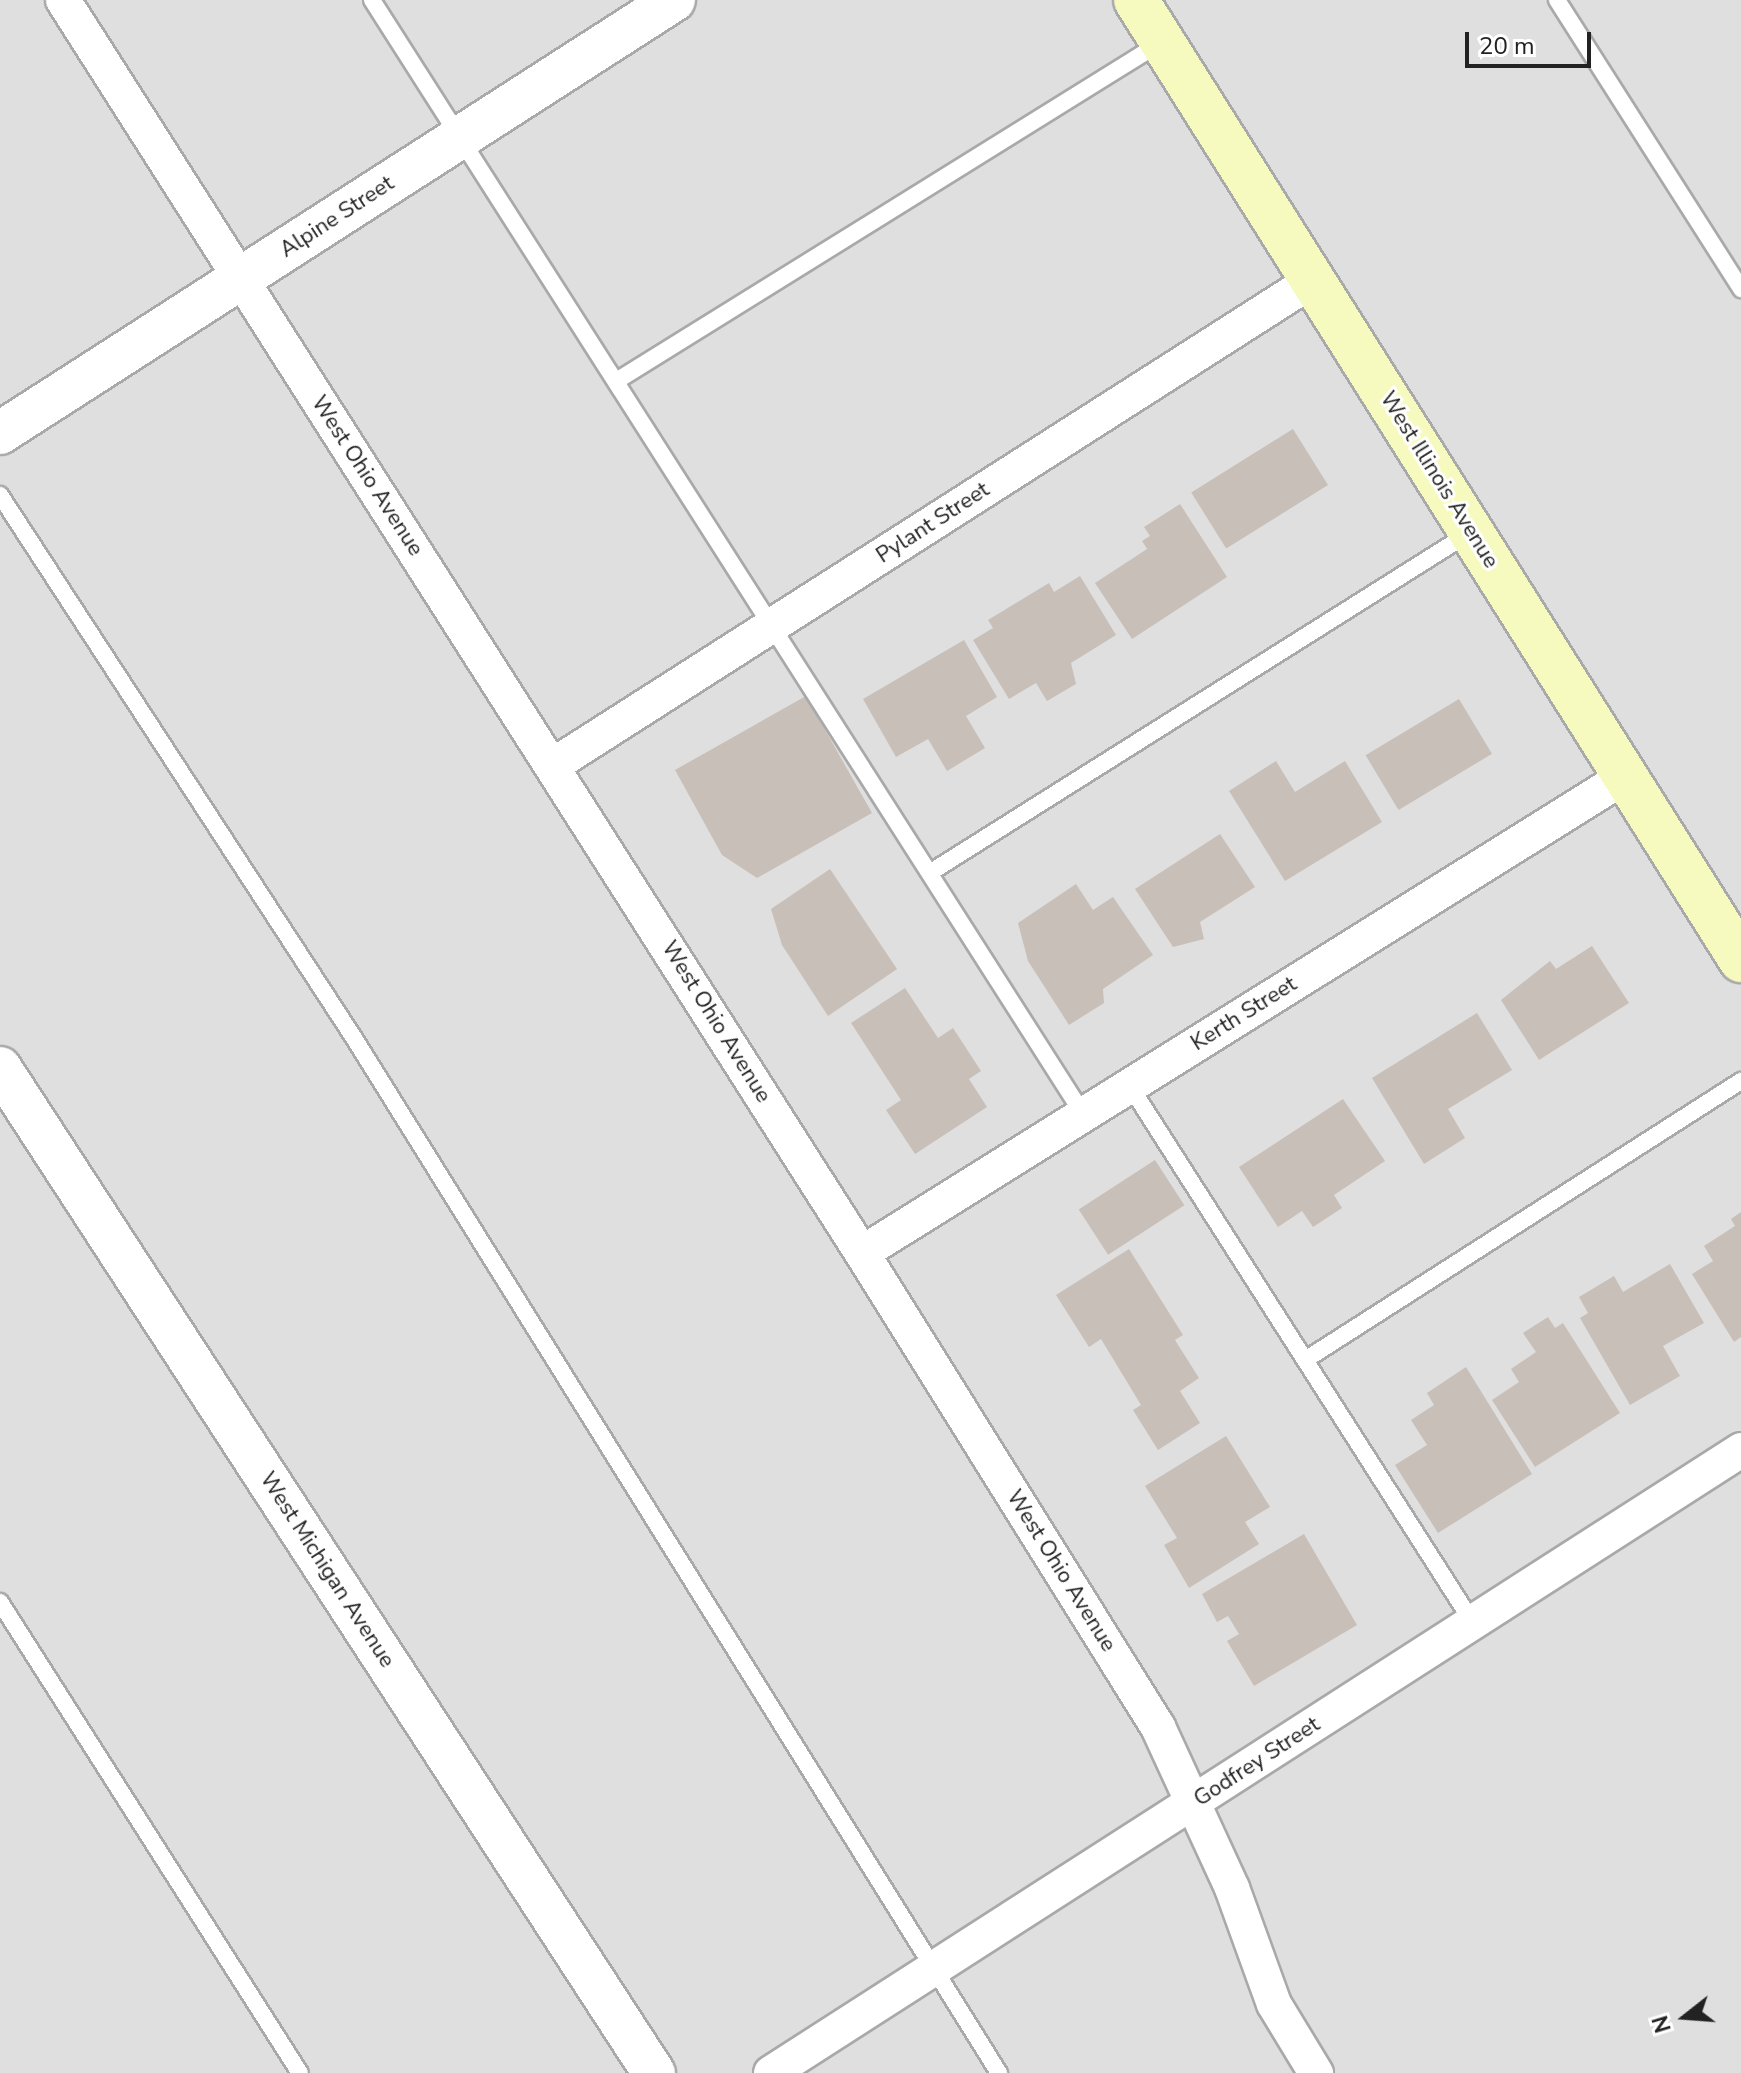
<!DOCTYPE html>
<html>
<head>
<meta charset="utf-8">
<style>
  body { margin:0 }
  #map { position:relative; width:1741px; height:2073px; overflow:hidden; background:#f2efe9; font-family:"Nunito Sans",sans-serif }
  div>[style] { position:absolute }
  .residential>* { inset:0; background:#e0dfdf; transform-origin:0 0 }
  .building>* { inset:0; background:#c7bfb8; transform-origin:0 0 }
  .roads { filter:drop-shadow(2px 0 #a9a9a9) drop-shadow(-2px 0 #a9a9a9) drop-shadow(0 2px #a9a9a9) drop-shadow(0 -2px #a9a9a9) }
  .service>* { height:16px; margin:-8px; padding:0 8px; transform-origin:8px; border-radius:8px; background:#fff }
  .minor>* { height:34px; margin:-17px; padding:0 17px; transform-origin:17px; border-radius:17px; background:#fff }
  .tertiary>* { height:42px; margin:-21px; padding:0 21px; transform-origin:21px; border-radius:21px; background:#fff }
  .secondary>* { height:44px; margin:-22px; padding:0 22px; transform-origin:22px; border-radius:22px; background:#f7fabf }
  span { translate:-50% -50%; white-space:nowrap; text-align:center; line-height:1.15; -webkit-text-stroke:6px #fff; paint-order:stroke }
  .street-label { font-size:22px; color:#222 }
  .north { position:absolute; left:1645px; top:1977px; width:80px; height:80px; -webkit-text-stroke:6px #fff; paint-order:stroke; rotate:253deg; font-size:22px; font-weight:700; line-height:32px; text-align:center; color:#222 }
  .north::after { content:''; display:block; margin:auto; width:28px; height:36px; background:#222; clip-path:polygon(50% 0,100% 100%,50% 72%,0 100%) }
  .scale { position:absolute; left:1465px; top:32px; width:126px; height:36px; box-sizing:border-box; border:4px solid #222; border-top:0; padding-left:10px; font-size:24px; line-height:28px; white-space:nowrap; color:#222; -webkit-text-stroke:6px #fff; paint-order:stroke }
</style>
</head>
<body>
<div id="map">
  <div class="residential">
    <div style="left:0;top:0;width:1741px;height:2073px"></div>
  </div>
  <div class="building">
    <div style="left:1293px;top:429px;width:66px;height:120px;rotate:58deg"></div>
    <div style="clip-path:polygon(1180px 504px,1227px 577px,1132px 639px,1095px 583px,1147px 549px,1142px 541px,1150px 536px,1144px 527px)"></div>
    <div style="clip-path:polygon(1080px 576px,1116px 635px,1071px 663px,1076px 684px,1047px 701px,1036px 683px,1009px 699px,973px 640px,993px 628px,988px 620px,1049px 583px,1054px 592px)"></div>
    <div style="clip-path:polygon(964px 640px,997px 697px,966px 716px,985px 748px,947px 771px,928px 739px,896px 757px,863px 699px)"></div>
    <div style="clip-path:polygon(806px 696px,872px 813px,757px 878px,722px 855px,675px 770px)"></div>
    <div style="left:1459px;top:699px;width:64px;height:109px;rotate:59deg"></div>
    <div style="clip-path:polygon(1276px 761px,1295px 792px,1345px 761px,1382px 822px,1285px 881px,1229px 791px)"></div>
    <div style="clip-path:polygon(1220px 834px,1255px 887px,1200px 922px,1204px 939px,1173px 947px,1135px 889px)"></div>
    <div style="clip-path:polygon(830px 869px,897px 969px,828px 1016px,782px 945px,771px 909px)"></div>
    <div style="clip-path:polygon(1076px 884px,1093px 910px,1113px 897px,1153px 955px,1103px 989px,1104px 1003px,1069px 1025px,1028px 961px,1018px 923px)"></div>
    <div style="clip-path:polygon(1592px 946px,1629px 1003px,1539px 1060px,1501px 1000px,1550px 961px,1556px 969px)"></div>
    <div style="clip-path:polygon(905px 988px,938px 1038px,953px 1028px,981px 1071px,969px 1079px,987px 1107px,915px 1154px,886px 1110px,901px 1100px,851px 1023px)"></div>
    <div style="clip-path:polygon(1477px 1013px,1512px 1070px,1448px 1109px,1465px 1138px,1424px 1164px,1372px 1078px)"></div>
    <div style="clip-path:polygon(1343px 1099px,1385px 1161px,1334px 1195px,1342px 1208px,1313px 1227px,1302px 1211px,1278px 1227px,1239px 1167px)"></div>
    <div style="left:1155px;top:1160px;width:54px;height:91px;rotate:57deg"></div>
    <div style="clip-path:polygon(1741px 1212px,1741px 1337px,1734px 1342px,1692px 1274px,1713px 1261px,1704px 1246px,1735px 1226px,1731px 1219px)"></div>
    <div style="clip-path:polygon(1129px 1249px,1183px 1335px,1175px 1340px,1199px 1378px,1180px 1391px,1200px 1423px,1158px 1450px,1133px 1410px,1141px 1405px,1101px 1339px,1089px 1347px,1056px 1295px)"></div>
    <div style="clip-path:polygon(1670px 1264px,1704px 1323px,1663px 1346px,1680px 1376px,1630px 1405px,1580px 1318px,1588px 1313px,1579px 1297px,1614px 1276px,1623px 1292px)"></div>
    <div style="clip-path:polygon(1548px 1317px,1555px 1328px,1563px 1323px,1620px 1413px,1535px 1467px,1492px 1400px,1519px 1382px,1511px 1369px,1536px 1352px,1523px 1333px)"></div>
    <div style="clip-path:polygon(1466px 1367px,1532px 1474px,1438px 1533px,1395px 1465px,1427px 1445px,1411px 1420px,1434px 1405px,1427px 1393px)"></div>
    <div style="clip-path:polygon(1226px 1436px,1270px 1507px,1245px 1522px,1259px 1544px,1189px 1588px,1164px 1545px,1177px 1538px,1145px 1486px)"></div>
    <div style="clip-path:polygon(1304px 1534px,1357px 1625px,1254px 1686px,1227px 1641px,1239px 1634px,1228px 1616px,1217px 1622px,1202px 1594px)"></div>
  </div>
  <div class="roads">
    <div class="service">
      <div style="left:372px;top:0;width:1322px;rotate:57.45deg"></div>
      <div style="left:1557px;top:0;width:343px;rotate:57.5deg"></div>
      <div style="left:618px;top:380px;width:638px;rotate:-31.87deg"></div>
      <div style="left:0;top:495px;width:648px;rotate:56.9deg"></div>
      <div style="left:354px;top:1038px;width:1220px;rotate:58.07deg"></div>
      <div style="left:931px;top:872px;width:638px;rotate:-32.2deg"></div>
      <div style="left:1130px;top:1086px;width:637px;rotate:57.43deg"></div>
      <div style="left:1305px;top:1360px;width:518px;rotate:-32.62deg"></div>
      <div style="left:0;top:1602px;width:558px;rotate:57.51deg"></div>
    </div>
    <div class="minor">
      <div style="left:63px;top:0;width:1486px;rotate:57.48deg"></div>
      <div style="left:862px;top:1253px;width:559px;rotate:58.02deg"></div>
      <div style="left:1158px;top:1727px;width:177px;rotate:65.3deg"></div>
      <div style="left:1232px;top:1888px;width:123px;rotate:70.1deg"></div>
      <div style="left:1274px;top:2004px;width:81px;rotate:58.7deg"></div>
      <div style="left:552px;top:766px;width:903px;rotate:-32.56deg"></div>
      <div style="left:862px;top:1253px;width:901px;rotate:-31.98deg"></div>
      <div style="left:771px;top:2073px;width:1153px;rotate:-32.71deg"></div>
    </div>
    <div class="tertiary">
      <div style="left:0;top:433px;width:801px;rotate:-32.72deg"></div>
      <div style="left:0;top:1068px;width:1199px;rotate:56.95deg"></div>
    </div>
    <div class="secondary">
      <div style="left:1136px;top:0;width:1135px;rotate:57.78deg"></div>
    </div>
  </div>
  <div class="street-label">
    <span style="left:337px;top:217px;rotate:-33deg">Alpine Street</span>
    <span style="left:367px;top:476px;rotate:57deg">West Ohio Avenue</span>
    <span style="left:1439px;top:480px;rotate:58deg">West Illinois Avenue</span>
    <span style="left:933px;top:523px;rotate:-33deg">Pylant Street</span>
    <span style="left:1244px;top:1014px;rotate:-32deg">Kerth Street</span>
    <span style="left:716px;top:1022px;rotate:58deg">West Ohio Avenue</span>
    <span style="left:327px;top:1570px;rotate:57deg">West Michigan Avenue</span>
    <span style="left:1061px;top:1571px;rotate:58deg">West Ohio Avenue</span>
    <span style="left:1257px;top:1762px;rotate:-33deg">Godfrey Street</span>
  </div>
  <div class="north">N</div>
  <div class="scale">20 m</div>
</div>
</body>
</html>
